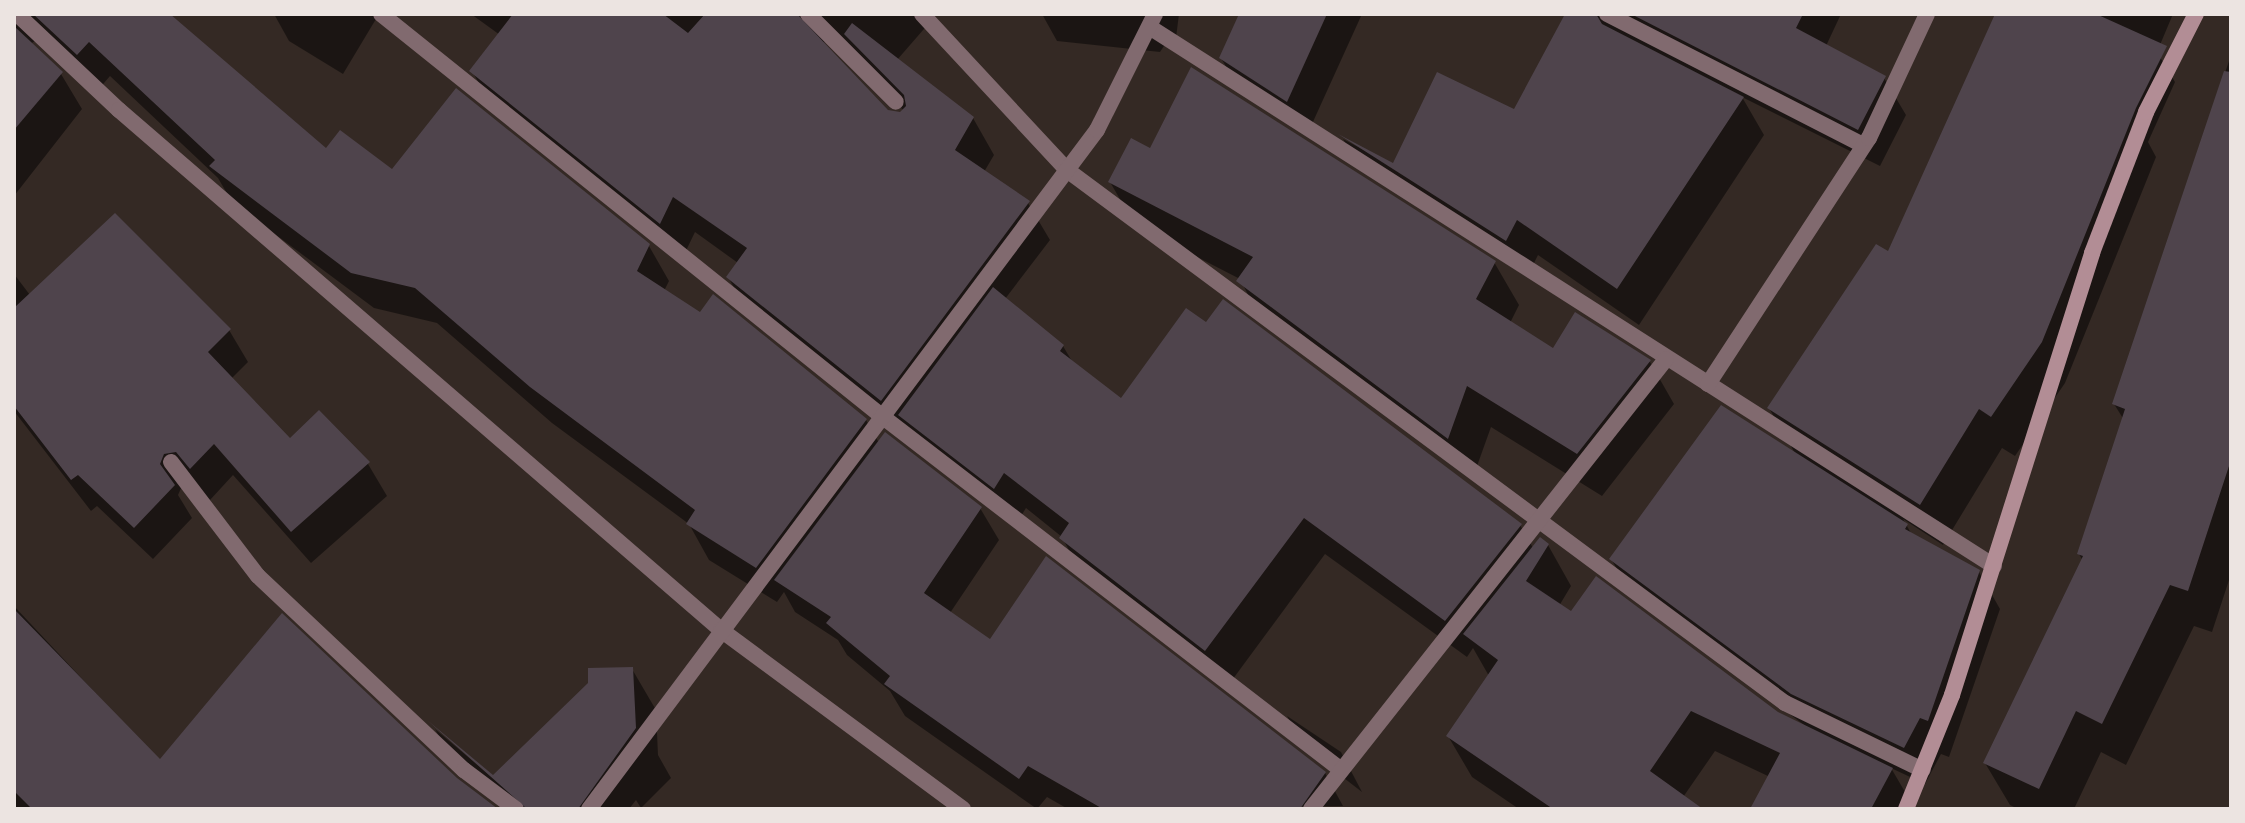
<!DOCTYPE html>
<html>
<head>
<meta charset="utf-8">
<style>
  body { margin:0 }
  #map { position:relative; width:2245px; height:823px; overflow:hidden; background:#342924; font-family:"Work Sans",sans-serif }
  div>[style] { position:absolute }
  .shadow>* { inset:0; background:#0007 }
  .building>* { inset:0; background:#4f444c }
  .street>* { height:16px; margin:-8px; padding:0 8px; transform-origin:8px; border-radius:8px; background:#816a6f }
  .secondary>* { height:16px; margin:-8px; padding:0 8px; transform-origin:8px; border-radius:8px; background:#b28d95 }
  span { translate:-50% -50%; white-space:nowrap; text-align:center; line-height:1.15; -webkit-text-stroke:7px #342924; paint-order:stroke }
  .frame { position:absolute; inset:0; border:16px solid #ece4e1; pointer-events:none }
</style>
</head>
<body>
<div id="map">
  <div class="shadow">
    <div style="clip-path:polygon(14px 14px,166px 14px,326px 151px,649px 246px,669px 281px,664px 291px,866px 420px,879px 443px,980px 508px,999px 540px,950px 613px,990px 642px,1325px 773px,1343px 806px,1068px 809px,1047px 797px,1037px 809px,905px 716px,890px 691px,847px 655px,838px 640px,795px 612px,784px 592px,777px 602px,709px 560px,689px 524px,552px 423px,437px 323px,374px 308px,232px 202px,218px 178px,110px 76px,98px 90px,40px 38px,30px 44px,61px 74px,82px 109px,14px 196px)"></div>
    <div style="clip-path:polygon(274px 14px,379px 14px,343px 74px,289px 41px)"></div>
    <div style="clip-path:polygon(evenodd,471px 14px,937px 14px,897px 60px,973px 118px,994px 155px,984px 172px,1028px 203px,1050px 240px,1005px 299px,1063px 346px,1073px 363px,1122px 401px,1520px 525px,1533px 548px,1548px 545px,1571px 586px,1559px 606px,1808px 728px,1633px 596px,1611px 559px,1796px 455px,1769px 408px,1889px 254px,1997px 14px,2173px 14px,2157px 52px,2175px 82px,2148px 142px,2156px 157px,2065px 383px,2015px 456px,2002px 448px,1943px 545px,1903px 519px,1912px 535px,1979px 572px,2000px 609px,1949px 757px,1941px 754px,1925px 784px,1891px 768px,1915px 809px,1753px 809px,1770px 777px,1715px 751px,1679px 803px,1682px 809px,1519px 809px,1472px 777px,1448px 736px,1489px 676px,1473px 648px,1467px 657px,1325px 554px,1227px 687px,1082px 575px,1062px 537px,1026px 508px,1016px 524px,749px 314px,728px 277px,738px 263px,695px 232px,682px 259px,493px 108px,472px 71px,500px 35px,471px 14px,821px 42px,839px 43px,905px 112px,887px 112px,821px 42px)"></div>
    <div style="clip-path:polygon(1042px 14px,1179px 14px,1176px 38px,1168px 40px,1160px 52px,1057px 41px)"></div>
    <div style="clip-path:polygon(1241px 14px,1362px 14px,1307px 135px,1241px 93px,1221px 58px)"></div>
    <div style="clip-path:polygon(1568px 14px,1841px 14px,1826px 46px,1884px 78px,1906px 115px,1880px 166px,1742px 97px,1764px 135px,1639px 325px,1538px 255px,1527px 277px,1362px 171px,1343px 139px,1394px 166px,1515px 111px)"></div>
    <div style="clip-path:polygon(2231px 55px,2231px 574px,2212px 632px,2194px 626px,2126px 765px,2101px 752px,2074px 809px,2018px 809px,2010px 805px,1985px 763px,2083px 561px,2079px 554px,2124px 420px,2114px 404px)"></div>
    <div style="clip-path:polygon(1151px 150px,1494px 262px,1519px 305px,1510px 323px,1554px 351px,1650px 362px,1674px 404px,1602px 496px,1491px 427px,1472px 480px,1263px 324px,1240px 279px,1135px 225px,1110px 182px)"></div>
    <div style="clip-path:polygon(14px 274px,30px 295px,229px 330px,248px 362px,231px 379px,290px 441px,319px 413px,368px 464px,387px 496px,311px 563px,233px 475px,210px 500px,182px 486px,178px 495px,192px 518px,153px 559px,97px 506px,91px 511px,14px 411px)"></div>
    <div style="clip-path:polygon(14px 606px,160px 762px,455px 780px,494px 809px,14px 809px)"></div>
    <div style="clip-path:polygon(632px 669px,656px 710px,658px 755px,671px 778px,641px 808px,636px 800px,629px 809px,510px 809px,453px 762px,435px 729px,493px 778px)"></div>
    <div style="clip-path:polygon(1287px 716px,1341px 752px,1362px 792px,1305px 748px)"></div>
  </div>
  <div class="building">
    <div style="clip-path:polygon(33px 14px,170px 14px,326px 148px,340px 130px,392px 169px,456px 88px,650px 244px,637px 271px,700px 312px,713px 294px,867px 419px,756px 568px,686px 524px,695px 510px,530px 387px,415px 288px,351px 273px,209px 166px,215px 160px,89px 42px,77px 55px)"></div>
    <div style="clip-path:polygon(513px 14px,663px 14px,688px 33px,705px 14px,797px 14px,888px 110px,900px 112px,906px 106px,904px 95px,844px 34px,852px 23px,974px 117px,955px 150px,1030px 201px,881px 401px,726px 277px,747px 248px,673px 197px,660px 224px,469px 71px)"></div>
    <div style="clip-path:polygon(1239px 14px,1327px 14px,1287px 102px,1219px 58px)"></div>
    <div style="clip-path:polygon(1565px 14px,1596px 14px,1602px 24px,1744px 97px,1617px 289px,1517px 220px,1506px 241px,1338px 134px,1393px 163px,1437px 72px,1514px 109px)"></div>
    <div style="clip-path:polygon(1631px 14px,1803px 14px,1796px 28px,1886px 76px,1858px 130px)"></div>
    <div style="clip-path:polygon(1995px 14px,2096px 14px,2167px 46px,2136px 108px,2042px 342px,1991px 417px,1979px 409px,1920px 505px,1767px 408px,1876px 244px,1888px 251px)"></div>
    <div style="clip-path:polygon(14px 26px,63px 72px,14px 130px)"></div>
    <div style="clip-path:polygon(1191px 67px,1496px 261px,1476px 299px,1553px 348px,1575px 312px,1651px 360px,1577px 454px,1467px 386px,1448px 439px,1236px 281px,1253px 257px,1108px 182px,1131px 138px,1150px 148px)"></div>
    <div style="clip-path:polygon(2224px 71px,2231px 72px,2231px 460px,2188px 591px,2170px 585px,2102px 724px,2076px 711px,2039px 789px,1983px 763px,2083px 556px,2077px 554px,2125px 409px,2112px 404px)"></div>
    <div style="clip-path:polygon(115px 213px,231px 329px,208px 352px,290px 438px,319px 410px,370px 462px,291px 532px,214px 444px,190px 469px,176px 452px,164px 454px,160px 464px,175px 485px,134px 528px,78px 475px,71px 480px,14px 406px,14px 308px)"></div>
    <div style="clip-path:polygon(993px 287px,1064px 345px,1060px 351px,1121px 398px,1186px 308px,1206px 322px,1223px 299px,1522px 524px,1445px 621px,1304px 518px,1205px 651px,1059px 538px,1069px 523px,1004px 473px,994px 489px,898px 415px)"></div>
    <div style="clip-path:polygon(1721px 405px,1908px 524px,1905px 529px,1980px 570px,1928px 721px,1920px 718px,1904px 748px,1791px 694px,1609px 559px)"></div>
    <div style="clip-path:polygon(885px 432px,982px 507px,924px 593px,990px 639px,1046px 556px,1326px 772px,1300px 809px,1103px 809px,1028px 766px,1019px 779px,884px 684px,890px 676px,826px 623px,831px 617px,774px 580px)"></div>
    <div style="clip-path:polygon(1540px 537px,1549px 544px,1526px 581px,1571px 611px,1596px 576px,1778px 712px,1893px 768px,1871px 809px,1750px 809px,1780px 753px,1691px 711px,1650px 771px,1703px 809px,1553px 809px,1446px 736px,1498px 660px,1463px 634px)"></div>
    <div style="clip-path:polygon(14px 609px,160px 759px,282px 613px,457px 778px,498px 809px,32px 809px,14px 791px)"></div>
    <div style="clip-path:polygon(633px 667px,636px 728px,578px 809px,527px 809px,427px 720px,493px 775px,588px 683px,588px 668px)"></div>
  </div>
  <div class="street">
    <div style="left:17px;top:14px;width:140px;rotate:43.3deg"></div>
    <div style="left:119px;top:110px;width:795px;rotate:40.82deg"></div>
    <div style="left:721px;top:630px;width:301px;rotate:36.5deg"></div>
    <div style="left:381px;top:14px;width:644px;rotate:38.76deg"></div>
    <div style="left:883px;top:417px;width:577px;rotate:37.6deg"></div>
    <div style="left:808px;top:14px;width:124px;rotate:45deg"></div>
    <div style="left:922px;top:14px;width:213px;rotate:47.1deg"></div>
    <div style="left:1067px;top:170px;width:894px;rotate:36.59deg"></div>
    <div style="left:1785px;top:703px;width:153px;rotate:25.9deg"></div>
    <div style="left:1607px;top:14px;width:285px;rotate:27.1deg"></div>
    <div style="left:1151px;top:28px;width:1000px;rotate:32.55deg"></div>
    <div style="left:1708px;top:384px;width:294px;rotate:-56.8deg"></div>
    <div style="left:1869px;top:138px;width:137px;rotate:-64.9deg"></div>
    <div style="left:171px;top:462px;width:143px;rotate:52.7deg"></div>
    <div style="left:258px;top:576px;width:283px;rotate:43.3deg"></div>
    <div style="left:464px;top:770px;width:65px;rotate:36.9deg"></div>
    <div style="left:589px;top:809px;width:848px;rotate:-53.2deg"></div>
    <div style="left:1097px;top:130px;width:130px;rotate:-63.4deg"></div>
    <div style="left:1311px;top:809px;width:573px;rotate:-51.73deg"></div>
  </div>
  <div class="secondary">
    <div style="left:1906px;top:809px;width:123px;rotate:-68deg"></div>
    <div style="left:1952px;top:695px;width:464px;rotate:-72.4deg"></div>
    <div style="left:2092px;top:253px;width:151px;rotate:-69deg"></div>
    <div style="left:2146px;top:112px;width:110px;rotate:-63deg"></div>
  </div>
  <div class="frame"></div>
</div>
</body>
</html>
